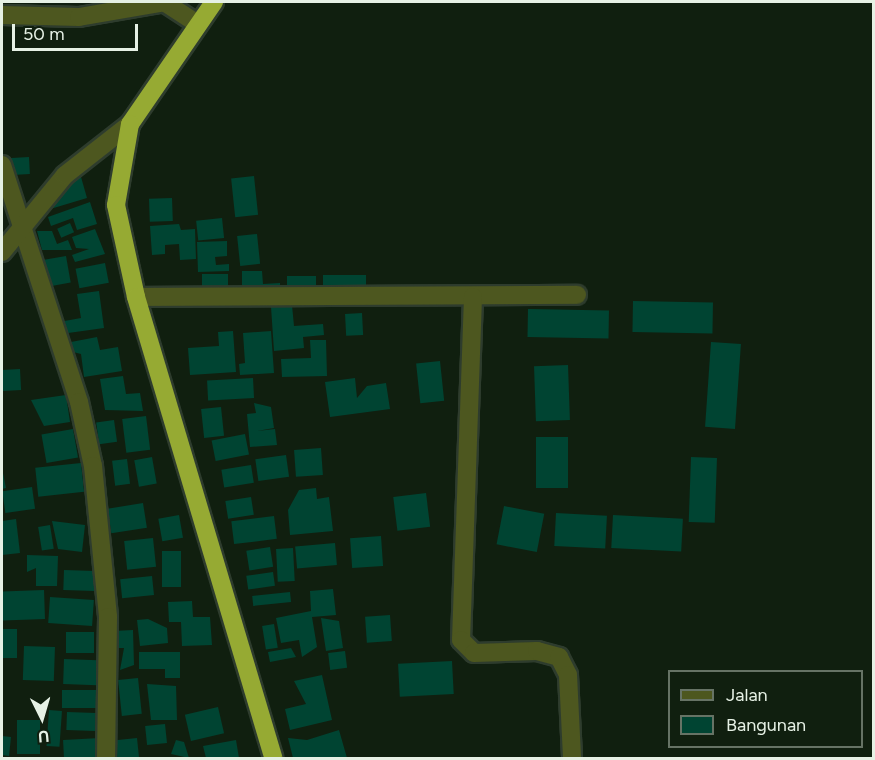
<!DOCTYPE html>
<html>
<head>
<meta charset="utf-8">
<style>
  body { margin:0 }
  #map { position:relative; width:875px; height:760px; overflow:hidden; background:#101f0f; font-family:Figtree,sans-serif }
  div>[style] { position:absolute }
  .building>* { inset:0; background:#004432; transform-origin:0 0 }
  .roads { filter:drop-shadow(2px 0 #2e3c2d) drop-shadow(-2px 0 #2e3c2d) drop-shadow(0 2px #2e3c2d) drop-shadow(0 -2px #2e3c2d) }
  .minor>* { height:18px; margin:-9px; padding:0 9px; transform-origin:9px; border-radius:9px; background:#4d571f }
  .highway>* { height:18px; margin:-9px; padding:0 9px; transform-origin:9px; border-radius:9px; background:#96aa33 }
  span { translate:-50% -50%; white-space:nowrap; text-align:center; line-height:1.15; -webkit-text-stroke:6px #101f0f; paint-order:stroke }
  .frame { position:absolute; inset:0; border:3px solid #e6f1e5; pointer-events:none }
  .legend { position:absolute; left:668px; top:670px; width:195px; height:78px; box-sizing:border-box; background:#101f0f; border:2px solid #667365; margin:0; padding:8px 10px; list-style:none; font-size:18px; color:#e6f1e5 }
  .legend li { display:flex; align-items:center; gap:12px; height:30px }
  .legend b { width:30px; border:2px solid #667365 }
  .north { position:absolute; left:12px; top:688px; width:60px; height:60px; -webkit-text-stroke:4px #101f0f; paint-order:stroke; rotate:175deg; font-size:16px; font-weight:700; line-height:24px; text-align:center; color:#e6f1e5 }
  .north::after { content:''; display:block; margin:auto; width:21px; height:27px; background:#e6f1e5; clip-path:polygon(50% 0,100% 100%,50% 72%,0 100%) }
  .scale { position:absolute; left:12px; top:24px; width:126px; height:27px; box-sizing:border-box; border:3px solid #e6f1e5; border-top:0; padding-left:8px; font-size:18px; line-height:21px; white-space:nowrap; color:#e6f1e5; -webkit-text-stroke:4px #101f0f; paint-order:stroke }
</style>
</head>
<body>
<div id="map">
  <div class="building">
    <div style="left:29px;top:157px;width:17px;height:22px;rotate:87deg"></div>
    <div style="clip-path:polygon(79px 170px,87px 198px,47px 210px)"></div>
    <div style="left:254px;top:176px;width:39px;height:23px;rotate:84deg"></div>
    <div style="left:172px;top:198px;width:23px;height:23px;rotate:88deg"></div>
    <div style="clip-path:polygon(90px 202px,97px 224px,77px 230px,73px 218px,51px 226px,48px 217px)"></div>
    <div style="left:222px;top:218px;width:20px;height:26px;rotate:84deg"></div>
    <div style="left:70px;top:223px;width:10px;height:14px;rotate:66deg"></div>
    <div style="clip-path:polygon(179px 224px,181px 230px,195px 229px,196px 259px,180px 260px,179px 244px,165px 245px,165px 254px,152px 255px,150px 226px)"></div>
    <div style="clip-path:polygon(95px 229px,105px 254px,75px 262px,72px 255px,89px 249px,76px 248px,72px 237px)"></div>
    <div style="clip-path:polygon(37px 231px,52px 231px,57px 244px,68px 240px,72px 250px,42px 250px)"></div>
    <div style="left:257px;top:234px;width:30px;height:20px;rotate:84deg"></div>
    <div style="clip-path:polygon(227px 241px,227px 256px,215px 257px,216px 265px,229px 264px,229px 271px,198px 272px,197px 242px)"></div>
    <div style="left:66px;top:256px;width:27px;height:25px;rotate:80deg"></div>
    <div style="left:105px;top:263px;width:20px;height:30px;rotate:79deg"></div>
    <div style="clip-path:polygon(242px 271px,262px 271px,263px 284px,280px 283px,280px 295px,242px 295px)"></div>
    <div style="left:228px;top:274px;width:14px;height:26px;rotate:90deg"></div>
    <div style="left:323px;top:275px;width:43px;height:20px"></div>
    <div style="left:287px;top:276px;width:29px;height:20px"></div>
    <div style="clip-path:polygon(99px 291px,104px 328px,61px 334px,59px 322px,81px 318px,77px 294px)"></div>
    <div style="left:633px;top:301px;width:80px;height:31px;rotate:1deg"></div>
    <div style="clip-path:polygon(292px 305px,294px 326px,323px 324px,324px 335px,303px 337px,304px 348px,274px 351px,271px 307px)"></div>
    <div style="left:528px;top:309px;width:81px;height:28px;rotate:1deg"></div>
    <div style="left:362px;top:313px;width:22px;height:17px;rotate:87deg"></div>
    <div style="clip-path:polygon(233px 331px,236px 372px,190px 375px,188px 348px,219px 346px,218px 332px)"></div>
    <div style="clip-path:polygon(271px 331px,274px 373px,240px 375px,239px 364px,245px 363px,243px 333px)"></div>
    <div style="clip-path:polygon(97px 337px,100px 350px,118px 347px,122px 371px,84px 377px,81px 354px,73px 352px,71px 342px)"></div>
    <div style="clip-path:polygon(310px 340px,326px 340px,327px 376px,282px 377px,281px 359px,311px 358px)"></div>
    <div style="left:711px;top:342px;width:30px;height:85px;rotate:4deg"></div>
    <div style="left:440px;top:361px;width:40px;height:24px;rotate:84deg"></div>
    <div style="left:568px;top:365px;width:55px;height:34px;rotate:88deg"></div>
    <div style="left:20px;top:369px;width:21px;height:18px;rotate:87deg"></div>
    <div style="clip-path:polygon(123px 376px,126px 394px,140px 393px,143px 411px,105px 410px,100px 379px)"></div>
    <div style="left:253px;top:378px;width:20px;height:46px;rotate:87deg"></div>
    <div style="clip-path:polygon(355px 378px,357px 398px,367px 386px,386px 383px,390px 409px,330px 417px,325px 382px)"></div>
    <div style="clip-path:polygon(66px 395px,70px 422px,44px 426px,31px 400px)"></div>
    <div style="clip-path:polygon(254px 403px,271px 407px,274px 428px,257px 431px,275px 429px,277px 445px,250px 447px,247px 414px,256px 413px)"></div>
    <div style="left:221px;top:407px;width:29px;height:20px;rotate:84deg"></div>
    <div style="left:146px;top:416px;width:34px;height:24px;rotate:83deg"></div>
    <div style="left:114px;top:420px;width:22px;height:18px;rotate:82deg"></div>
    <div style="left:73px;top:429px;width:29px;height:32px;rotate:80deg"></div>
    <div style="left:245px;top:434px;width:21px;height:34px;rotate:79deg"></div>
    <div style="left:536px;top:437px;width:32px;height:51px"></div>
    <div style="left:321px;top:448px;width:27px;height:27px;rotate:86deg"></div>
    <div style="left:286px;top:455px;width:22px;height:31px;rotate:82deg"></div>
    <div style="left:152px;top:457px;width:27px;height:18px;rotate:80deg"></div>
    <div style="left:691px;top:457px;width:26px;height:65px;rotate:2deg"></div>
    <div style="left:127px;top:459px;width:25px;height:15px;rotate:83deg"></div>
    <div style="left:81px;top:463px;width:29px;height:46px;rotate:84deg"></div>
    <div style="left:251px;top:465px;width:18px;height:30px;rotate:81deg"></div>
    <div style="clip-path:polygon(2px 468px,6px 488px,2px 489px)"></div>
    <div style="left:32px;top:487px;width:22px;height:30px;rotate:82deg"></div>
    <div style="clip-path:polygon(316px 488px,317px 499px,329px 497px,333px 531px,290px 535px,288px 510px,299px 490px)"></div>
    <div style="left:426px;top:493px;width:34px;height:33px;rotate:83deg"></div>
    <div style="left:251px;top:497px;width:18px;height:26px;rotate:81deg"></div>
    <div style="left:143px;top:503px;width:25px;height:36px;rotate:81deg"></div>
    <div style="left:504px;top:506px;width:41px;height:39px;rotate:11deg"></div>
    <div style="left:556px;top:513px;width:51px;height:33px;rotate:3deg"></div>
    <div style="left:179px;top:515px;width:23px;height:21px;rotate:80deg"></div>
    <div style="left:613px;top:515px;width:70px;height:33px;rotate:3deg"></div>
    <div style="left:274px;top:516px;width:23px;height:43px;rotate:83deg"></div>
    <div style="clip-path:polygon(16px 519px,20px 553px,2px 555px,2px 521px)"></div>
    <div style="clip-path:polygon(52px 521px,85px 525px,82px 552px,58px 549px)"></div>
    <div style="left:50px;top:525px;width:24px;height:12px;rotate:81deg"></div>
    <div style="left:381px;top:536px;width:30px;height:31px;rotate:86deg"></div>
    <div style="left:153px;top:538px;width:29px;height:29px;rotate:84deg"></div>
    <div style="left:335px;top:543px;width:22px;height:40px;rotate:85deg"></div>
    <div style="left:270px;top:547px;width:20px;height:24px;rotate:81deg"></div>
    <div style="left:293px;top:548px;width:33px;height:17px;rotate:87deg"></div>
    <div style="left:181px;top:551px;width:36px;height:19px;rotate:90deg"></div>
    <div style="clip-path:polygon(27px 555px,58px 556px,57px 586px,36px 586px,36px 568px,27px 572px)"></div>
    <div style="left:64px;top:570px;width:31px;height:20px;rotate:2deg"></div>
    <div style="left:273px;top:572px;width:14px;height:27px;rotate:82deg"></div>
    <div style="left:152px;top:576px;width:19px;height:32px;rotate:84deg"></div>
    <div style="clip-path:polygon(333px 589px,336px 615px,312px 617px,317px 647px,302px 657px,299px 640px,281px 643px,276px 618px,311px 611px,310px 591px)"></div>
    <div style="left:44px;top:590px;width:29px;height:42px;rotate:88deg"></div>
    <div style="left:290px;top:592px;width:10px;height:38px;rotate:84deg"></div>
    <div style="left:50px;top:597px;width:44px;height:26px;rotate:4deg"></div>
    <div style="clip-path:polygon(192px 601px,193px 617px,210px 617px,212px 645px,182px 646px,181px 622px,169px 622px,168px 602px)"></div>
    <div style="left:390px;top:615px;width:26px;height:25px;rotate:86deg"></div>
    <div style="clip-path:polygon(321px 618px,339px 621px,343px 648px,326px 651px)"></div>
    <div style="clip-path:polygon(148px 619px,167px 628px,168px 643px,140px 646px,137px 620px)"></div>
    <div style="left:274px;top:624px;width:24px;height:12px;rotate:81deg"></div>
    <div style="left:2px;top:629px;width:15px;height:29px"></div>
    <div style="clip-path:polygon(133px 630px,134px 665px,120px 670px,124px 648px,114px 648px,114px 631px)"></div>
    <div style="left:66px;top:632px;width:28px;height:21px"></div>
    <div style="left:24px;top:646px;width:31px;height:34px;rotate:2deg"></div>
    <div style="clip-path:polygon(291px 648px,296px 657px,270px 662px,268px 652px)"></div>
    <div style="left:345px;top:651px;width:17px;height:17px;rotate:83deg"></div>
    <div style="clip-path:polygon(139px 652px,180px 652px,180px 678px,165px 678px,165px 669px,139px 669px)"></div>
    <div style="left:64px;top:659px;width:34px;height:25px;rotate:2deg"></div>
    <div style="left:452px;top:661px;width:33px;height:54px;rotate:87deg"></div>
    <div style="clip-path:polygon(322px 675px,332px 720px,290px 730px,285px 709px,306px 704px,294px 681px)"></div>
    <div style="left:138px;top:678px;width:36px;height:20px;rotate:84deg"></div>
    <div style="clip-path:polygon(147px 684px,176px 686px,177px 720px,151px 720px)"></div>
    <div style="left:62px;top:690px;width:36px;height:18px"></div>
    <div style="left:218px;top:707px;width:27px;height:34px;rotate:77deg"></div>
    <div style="left:49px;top:710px;width:13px;height:36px;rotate:4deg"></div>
    <div style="left:67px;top:712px;width:29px;height:18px;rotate:2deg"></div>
    <div style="left:17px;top:720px;width:23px;height:34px"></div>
    <div style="left:165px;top:724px;width:19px;height:20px;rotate:84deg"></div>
    <div style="clip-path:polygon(339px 730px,347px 758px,293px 758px,288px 738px,307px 740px)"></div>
    <div style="clip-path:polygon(2px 736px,11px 737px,9px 756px,2px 755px)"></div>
    <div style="left:100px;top:738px;width:20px;height:37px;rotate:87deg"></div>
    <div style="left:137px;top:738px;width:20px;height:24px;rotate:84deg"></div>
    <div style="clip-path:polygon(176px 740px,184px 742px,189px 758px,171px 754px)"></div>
    <div style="clip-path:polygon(236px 740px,239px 758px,206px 758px,203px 746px)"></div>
  </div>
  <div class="roads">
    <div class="minor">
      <div style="left:164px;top:2px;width:38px;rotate:33deg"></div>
      <div style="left:2px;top:15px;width:77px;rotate:1.5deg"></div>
      <div style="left:79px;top:17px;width:87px;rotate:-9.9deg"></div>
      <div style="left:2px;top:165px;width:249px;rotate:72deg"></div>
      <div style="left:79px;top:402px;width:66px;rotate:77.7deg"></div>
      <div style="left:93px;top:466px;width:152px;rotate:84.3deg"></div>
      <div style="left:108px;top:617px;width:141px;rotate:90.8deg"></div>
      <div style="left:2px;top:252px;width:99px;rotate:-50.7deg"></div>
      <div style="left:65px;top:175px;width:83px;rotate:-38.1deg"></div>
      <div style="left:136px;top:297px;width:441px;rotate:-0.3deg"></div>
      <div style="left:473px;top:297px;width:343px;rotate:92deg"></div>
      <div style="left:461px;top:640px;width:18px;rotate:45deg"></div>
      <div style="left:474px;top:653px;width:63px;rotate:-1.8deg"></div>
      <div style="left:537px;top:651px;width:23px;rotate:15deg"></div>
      <div style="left:559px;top:657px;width:20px;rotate:63deg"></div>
      <div style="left:568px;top:675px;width:83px;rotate:87.2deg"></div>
    </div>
    <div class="highway">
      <div style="left:214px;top:2px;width:148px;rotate:124.5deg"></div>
      <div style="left:130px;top:124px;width:82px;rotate:99.8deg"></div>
      <div style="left:116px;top:205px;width:94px;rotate:77.7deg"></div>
      <div style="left:136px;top:297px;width:481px;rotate:73.4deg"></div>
    </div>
  </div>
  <div class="frame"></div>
  <ul class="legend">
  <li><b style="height:8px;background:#4d571f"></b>Jalan</li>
  <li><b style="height:16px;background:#004432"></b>Bangunan</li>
  </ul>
  <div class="north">U</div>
  <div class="scale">50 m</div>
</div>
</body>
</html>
